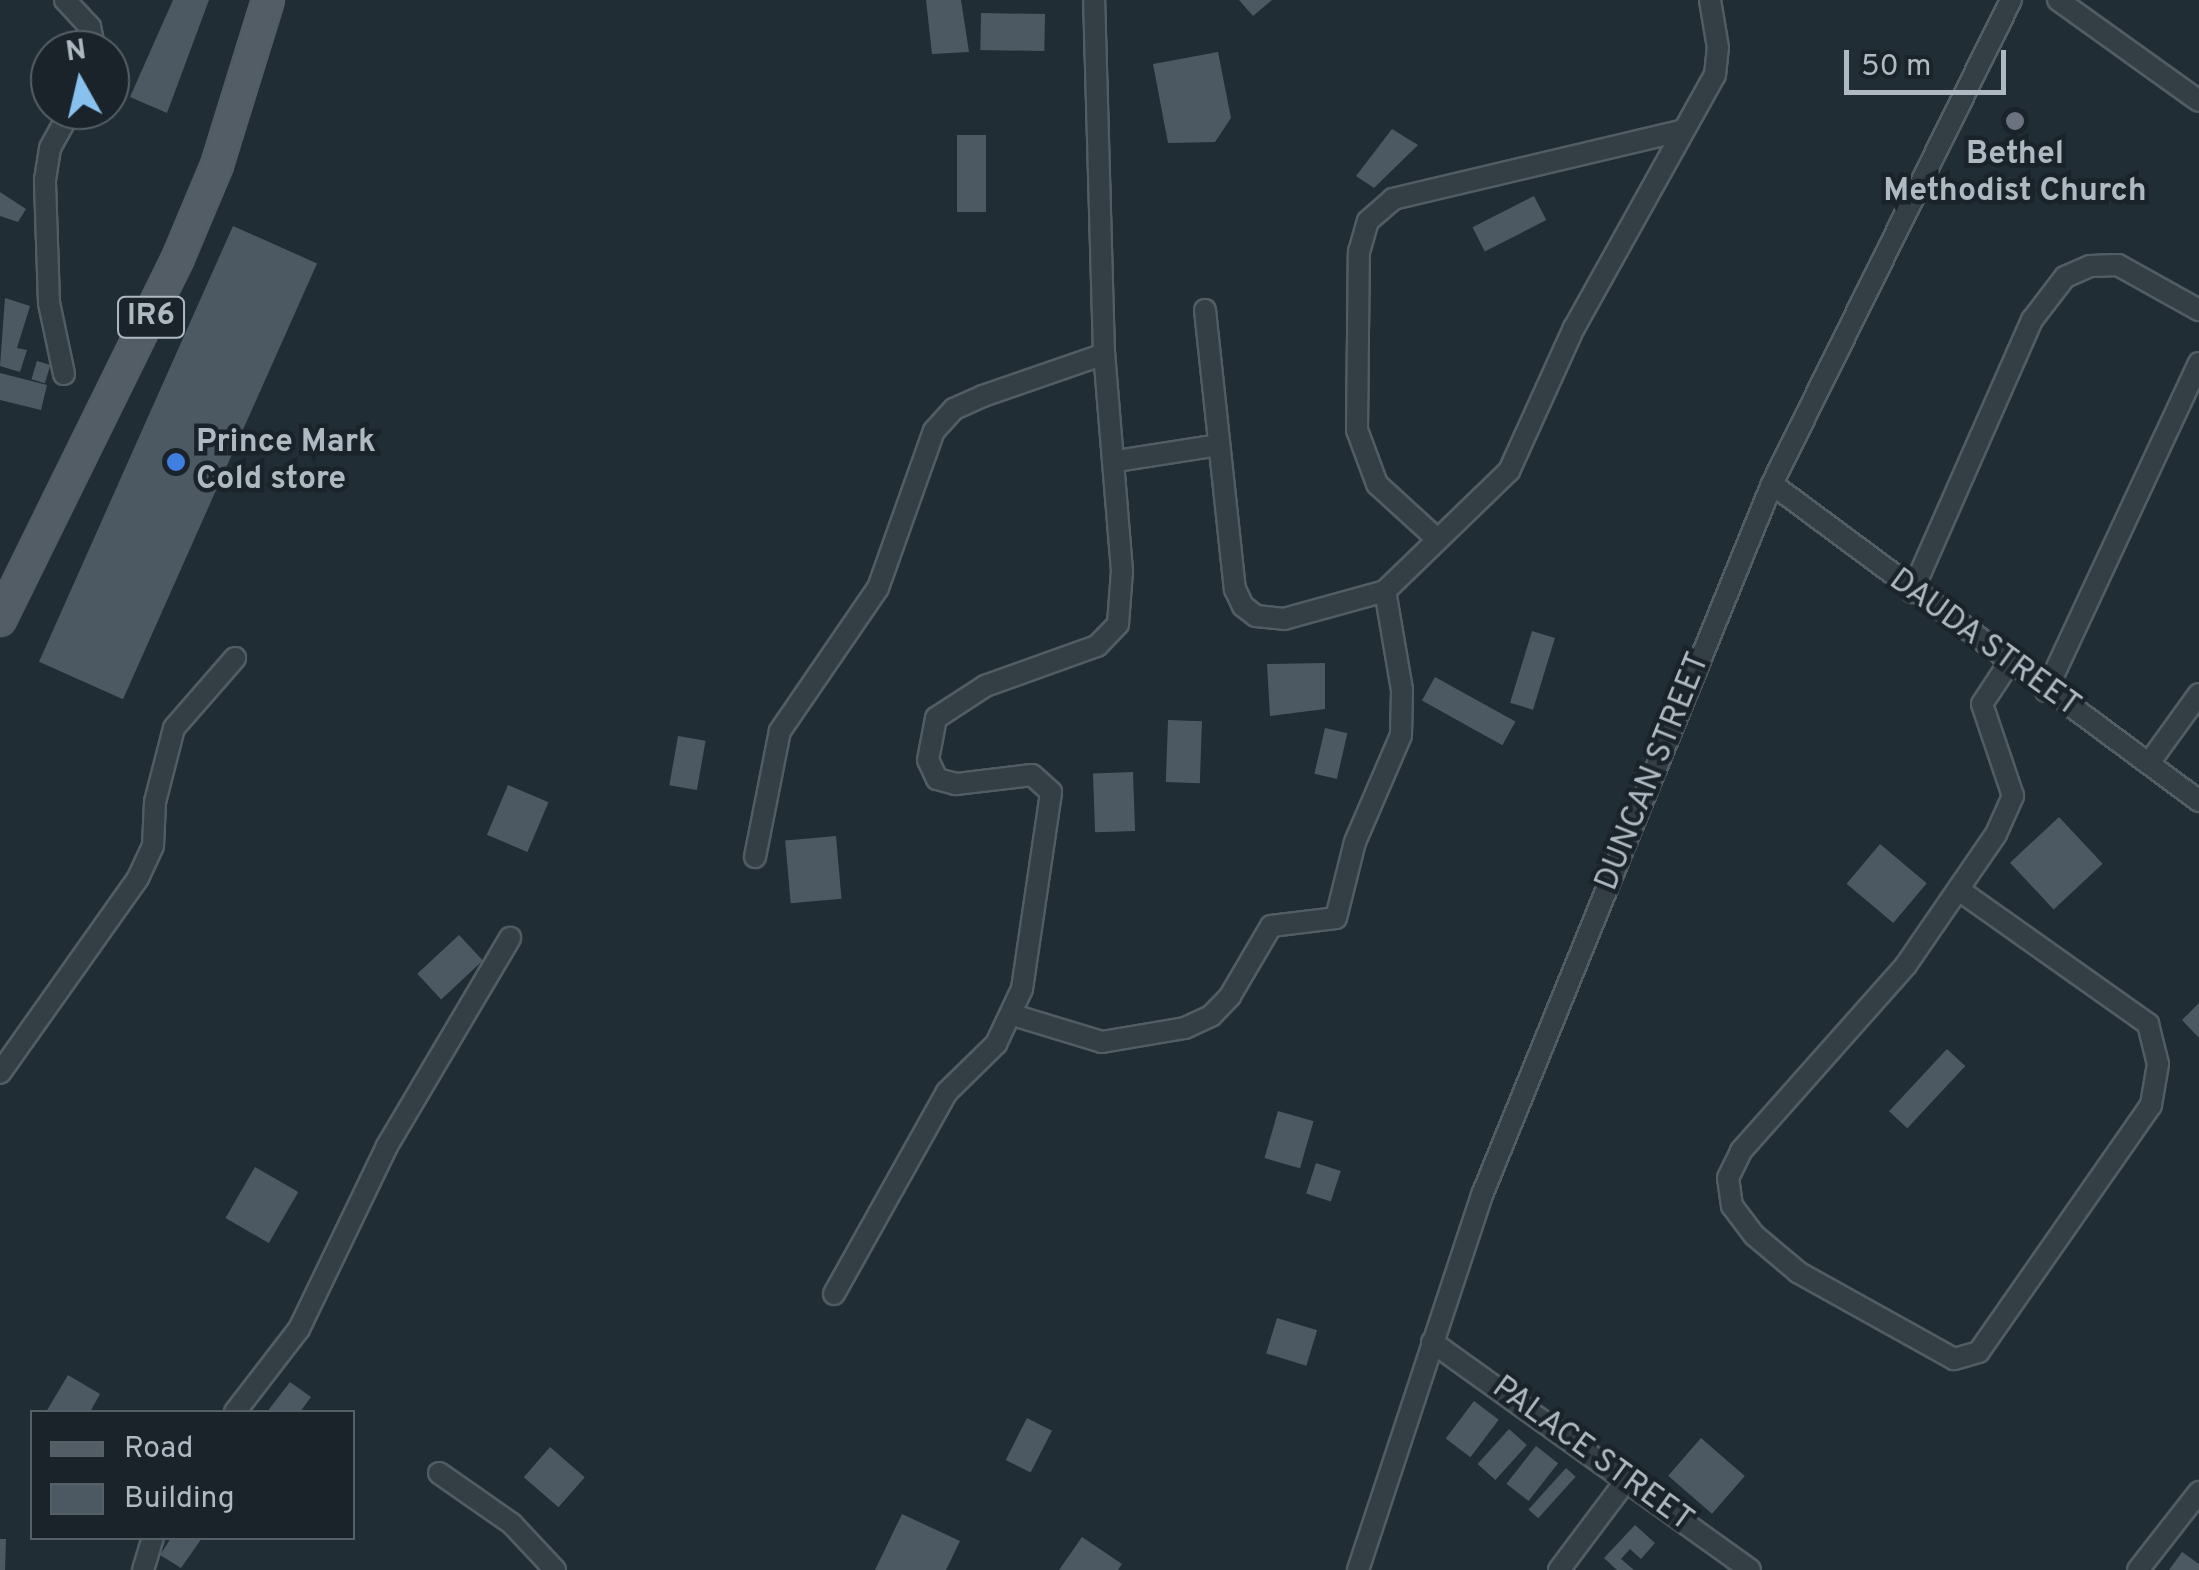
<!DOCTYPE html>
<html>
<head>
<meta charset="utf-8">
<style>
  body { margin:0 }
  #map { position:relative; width:2199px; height:1570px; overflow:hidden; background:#212d34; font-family:Overpass,sans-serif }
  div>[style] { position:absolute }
  .building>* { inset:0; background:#4c5963; transform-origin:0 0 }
  .roads { filter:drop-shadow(2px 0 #525c63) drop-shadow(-2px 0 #525c63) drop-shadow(0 2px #525c63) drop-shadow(0 -2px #525c63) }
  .minor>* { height:20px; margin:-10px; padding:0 10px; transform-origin:10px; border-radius:10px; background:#343e45 }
  .primary>* { height:30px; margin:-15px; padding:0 15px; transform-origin:15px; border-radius:15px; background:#525d65 }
  .dots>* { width:28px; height:28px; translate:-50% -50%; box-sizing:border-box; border:5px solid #1a2329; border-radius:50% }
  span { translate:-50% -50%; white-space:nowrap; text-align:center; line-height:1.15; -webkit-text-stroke:9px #1a2329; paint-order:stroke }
  .shield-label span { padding:2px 8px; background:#1a2329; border:2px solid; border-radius:8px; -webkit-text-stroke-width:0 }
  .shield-label { font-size:30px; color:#aeb9c2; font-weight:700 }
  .poi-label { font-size:32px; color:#aeb9c2; font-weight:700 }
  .left { translate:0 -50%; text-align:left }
  .street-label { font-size:32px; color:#aeb9c2 }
  .legend { position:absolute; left:30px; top:1410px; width:325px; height:130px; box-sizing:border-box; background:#1a2329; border:2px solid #555f66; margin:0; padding:12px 18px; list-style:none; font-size:30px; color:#aeb9c2 }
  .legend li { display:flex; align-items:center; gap:20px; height:50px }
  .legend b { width:50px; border:2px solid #555f66 }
  .north { position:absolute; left:30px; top:30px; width:100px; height:100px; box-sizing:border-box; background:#1a2329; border:2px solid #555f66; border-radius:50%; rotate:352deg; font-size:28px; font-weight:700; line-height:40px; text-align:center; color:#aeb9c2 }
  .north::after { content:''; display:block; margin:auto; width:35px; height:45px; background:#88c1ed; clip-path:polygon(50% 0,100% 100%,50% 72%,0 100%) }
  .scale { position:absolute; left:1844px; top:50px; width:162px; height:45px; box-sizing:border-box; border:5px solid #aeb9c2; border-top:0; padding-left:12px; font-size:30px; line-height:35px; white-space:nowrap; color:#aeb9c2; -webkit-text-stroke:8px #1a2329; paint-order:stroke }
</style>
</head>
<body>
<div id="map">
  <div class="building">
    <div style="clip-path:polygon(173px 0,209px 0,167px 113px,130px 97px)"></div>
    <div style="clip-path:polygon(926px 0,961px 0,969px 52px,932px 54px)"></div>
    <div style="clip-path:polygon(1239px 0,1272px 0,1253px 16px)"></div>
    <div style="left:981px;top:13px;width:64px;height:37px;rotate:1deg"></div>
    <div style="clip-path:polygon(1218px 52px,1231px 118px,1215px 142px,1168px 143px,1153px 64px)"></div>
    <div style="clip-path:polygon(1392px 129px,1418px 145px,1374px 188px,1356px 176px)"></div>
    <div style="left:957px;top:135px;width:29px;height:77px"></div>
    <div style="clip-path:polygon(0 192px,26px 209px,18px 222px,0 216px)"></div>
    <div style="left:1534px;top:196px;width:27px;height:69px;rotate:63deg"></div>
    <div style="left:233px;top:226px;width:92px;height:477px;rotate:24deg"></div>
    <div style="clip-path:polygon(5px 298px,30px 306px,17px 348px,27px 350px,20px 372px,0 366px)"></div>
    <div style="left:37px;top:361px;width:14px;height:19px;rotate:17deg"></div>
    <div style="clip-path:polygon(0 373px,47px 385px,41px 410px,0 400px)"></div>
    <div style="left:1532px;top:631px;width:24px;height:75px;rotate:17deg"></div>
    <div style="clip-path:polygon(1325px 663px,1325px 709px,1270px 716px,1267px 664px)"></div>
    <div style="left:1435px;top:677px;width:92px;height:27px;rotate:29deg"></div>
    <div style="left:1168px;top:720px;width:34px;height:62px;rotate:2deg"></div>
    <div style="left:1325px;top:728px;width:23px;height:47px;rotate:13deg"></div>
    <div style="left:678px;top:736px;width:28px;height:50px;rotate:10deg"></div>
    <div style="left:1133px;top:772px;width:59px;height:40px;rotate:88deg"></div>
    <div style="left:508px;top:785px;width:44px;height:54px;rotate:23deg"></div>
    <div style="left:2059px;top:817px;width:64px;height:67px;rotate:47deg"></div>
    <div style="left:836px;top:836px;width:63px;height:51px;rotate:85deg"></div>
    <div style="left:1880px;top:844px;width:61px;height:52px;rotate:40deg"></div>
    <div style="left:459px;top:935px;width:35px;height:57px;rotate:47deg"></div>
    <div style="clip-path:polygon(2199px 1003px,2199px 1038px,2182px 1020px)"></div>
    <div style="left:1947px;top:1049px;width:25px;height:85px;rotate:43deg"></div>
    <div style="left:1278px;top:1111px;width:37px;height:49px;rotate:16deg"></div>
    <div style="left:1316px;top:1163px;width:26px;height:32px;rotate:18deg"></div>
    <div style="left:255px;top:1167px;width:50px;height:59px;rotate:30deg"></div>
    <div style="left:1277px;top:1318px;width:42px;height:37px;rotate:17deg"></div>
    <div style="clip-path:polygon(68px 1375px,100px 1394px,90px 1412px,46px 1412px)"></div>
    <div style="clip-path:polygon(290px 1382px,311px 1397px,300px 1412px,267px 1412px)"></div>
    <div style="left:1474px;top:1401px;width:31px;height:47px;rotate:37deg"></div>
    <div style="left:1027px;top:1418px;width:28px;height:47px;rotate:27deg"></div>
    <div style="left:1509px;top:1429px;width:24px;height:47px;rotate:42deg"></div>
    <div style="left:1701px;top:1438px;width:58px;height:50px;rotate:41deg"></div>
    <div style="left:1536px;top:1446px;width:28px;height:48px;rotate:38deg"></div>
    <div style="left:550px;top:1447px;width:46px;height:40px;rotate:41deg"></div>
    <div style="left:1566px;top:1468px;width:13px;height:56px;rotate:42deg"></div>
    <div style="clip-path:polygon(902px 1514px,960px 1541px,946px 1570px,875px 1570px)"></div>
    <div style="clip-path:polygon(1635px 1525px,1655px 1543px,1641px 1559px,1630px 1549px,1621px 1559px,1634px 1570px,1617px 1570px,1604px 1558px)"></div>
    <div style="clip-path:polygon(1082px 1537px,1122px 1564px,1118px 1570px,1059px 1570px)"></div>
    <div style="clip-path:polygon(171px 1538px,202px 1538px,181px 1568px,160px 1555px)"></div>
    <div style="clip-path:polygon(0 1539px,6px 1539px,5px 1570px,0 1570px)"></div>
    <div style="clip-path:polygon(2182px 1552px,2199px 1564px,2199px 1570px,2169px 1570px)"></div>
  </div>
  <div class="roads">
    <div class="minor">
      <div style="left:65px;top:0;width:37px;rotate:47deg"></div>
      <div style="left:90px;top:27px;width:24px;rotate:78deg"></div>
      <div style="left:2058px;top:0;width:173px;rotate:35.6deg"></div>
      <div style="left:1205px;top:310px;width:281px;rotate:83.9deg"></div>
      <div style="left:1235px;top:589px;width:19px;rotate:65deg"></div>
      <div style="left:1243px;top:606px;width:16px;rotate:38deg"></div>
      <div style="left:1256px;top:616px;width:28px;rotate:6deg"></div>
      <div style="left:1284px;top:619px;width:105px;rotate:-15.5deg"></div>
      <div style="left:1385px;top:591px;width:173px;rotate:-44.1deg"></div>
      <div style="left:1509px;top:471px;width:157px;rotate:-65.6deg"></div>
      <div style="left:1574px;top:328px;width:290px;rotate:-60.9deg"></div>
      <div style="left:1715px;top:75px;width:27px;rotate:-84deg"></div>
      <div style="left:1718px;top:48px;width:49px;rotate:-99.5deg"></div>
      <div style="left:64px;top:374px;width:73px;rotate:-101.9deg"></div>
      <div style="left:49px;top:303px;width:123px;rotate:-91.9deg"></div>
      <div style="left:45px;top:180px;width:32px;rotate:-81deg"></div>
      <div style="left:50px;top:148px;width:43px;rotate:-61.1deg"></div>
      <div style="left:1116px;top:461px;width:103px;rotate:-8.9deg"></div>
      <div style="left:1772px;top:484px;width:532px;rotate:36.59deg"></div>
      <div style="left:1437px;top:539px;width:81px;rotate:-137.5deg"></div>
      <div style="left:1377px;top:484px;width:58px;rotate:-110.3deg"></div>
      <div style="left:1357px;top:430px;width:178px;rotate:-89.4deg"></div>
      <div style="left:1359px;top:252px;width:32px;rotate:-74deg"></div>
      <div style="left:1368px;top:221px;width:33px;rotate:-41deg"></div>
      <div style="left:1393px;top:199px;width:295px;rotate:-13.3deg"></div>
      <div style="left:1912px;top:592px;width:297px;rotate:-66.2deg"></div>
      <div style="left:2032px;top:320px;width:54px;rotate:-52.5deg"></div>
      <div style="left:2065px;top:277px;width:27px;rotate:-24deg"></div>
      <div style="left:2090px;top:266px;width:28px;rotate:-2deg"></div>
      <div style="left:2118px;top:265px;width:93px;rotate:29.1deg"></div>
      <div style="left:2046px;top:691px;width:362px;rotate:-65deg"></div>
      <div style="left:2149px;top:763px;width:85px;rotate:-54.1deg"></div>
      <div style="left:755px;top:857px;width:128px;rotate:-78.8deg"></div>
      <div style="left:780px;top:731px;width:173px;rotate:-55.6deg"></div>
      <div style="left:878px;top:588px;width:167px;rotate:-70.4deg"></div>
      <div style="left:934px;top:431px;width:30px;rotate:-48deg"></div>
      <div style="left:954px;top:409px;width:32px;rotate:-24deg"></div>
      <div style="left:983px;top:396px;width:128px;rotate:-19.1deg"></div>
      <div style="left:1959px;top:890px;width:232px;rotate:35.3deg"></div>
      <div style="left:2148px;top:1024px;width:41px;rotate:76deg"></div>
      <div style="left:2158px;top:1064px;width:42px;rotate:99.7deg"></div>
      <div style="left:2151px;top:1105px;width:301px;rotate:124.9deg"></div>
      <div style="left:1979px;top:1352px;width:26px;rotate:164deg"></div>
      <div style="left:1954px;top:1359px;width:179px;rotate:-150.9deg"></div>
      <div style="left:1798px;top:1272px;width:57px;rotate:-139.9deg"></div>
      <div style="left:1754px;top:1235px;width:36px;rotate:-127deg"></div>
      <div style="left:1732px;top:1206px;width:28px;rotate:-98deg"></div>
      <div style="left:1728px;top:1178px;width:30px;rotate:-64deg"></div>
      <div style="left:1741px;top:1151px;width:249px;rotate:-48.4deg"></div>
      <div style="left:1906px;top:965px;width:159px;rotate:-55.5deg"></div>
      <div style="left:1996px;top:834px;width:42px;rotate:-65.9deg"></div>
      <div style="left:2013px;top:796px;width:97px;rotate:-108.6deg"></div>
      <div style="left:1982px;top:704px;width:49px;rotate:-56.6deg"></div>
      <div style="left:1013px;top:1015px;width:93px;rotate:16.9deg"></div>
      <div style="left:1102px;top:1042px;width:84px;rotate:-9.6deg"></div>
      <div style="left:1185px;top:1028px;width:29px;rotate:-25deg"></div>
      <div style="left:1211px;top:1016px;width:28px;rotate:-46deg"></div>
      <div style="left:1230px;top:996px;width:81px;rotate:-59.6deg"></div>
      <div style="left:1271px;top:926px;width:65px;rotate:-7deg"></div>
      <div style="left:1336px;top:918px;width:78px;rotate:-76deg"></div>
      <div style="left:1355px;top:842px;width:116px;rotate:-66.7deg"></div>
      <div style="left:1401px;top:735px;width:45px;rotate:-88.7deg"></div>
      <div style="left:1402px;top:690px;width:100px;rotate:-99.7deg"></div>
      <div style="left:0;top:1073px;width:239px;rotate:-54.7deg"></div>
      <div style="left:138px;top:878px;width:35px;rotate:-65deg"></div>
      <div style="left:153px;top:846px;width:44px;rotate:-87.4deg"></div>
      <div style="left:155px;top:802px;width:76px;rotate:-75.6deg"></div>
      <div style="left:174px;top:728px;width:93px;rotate:-48.9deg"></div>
      <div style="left:834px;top:1294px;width:231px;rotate:-60.8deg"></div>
      <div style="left:947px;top:1092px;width:69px;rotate:-44.4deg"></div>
      <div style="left:996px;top:1044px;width:61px;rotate:-64.7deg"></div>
      <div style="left:1022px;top:989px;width:199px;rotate:-81.6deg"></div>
      <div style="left:1051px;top:792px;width:25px;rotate:-138deg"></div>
      <div style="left:1032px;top:775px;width:77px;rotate:173.2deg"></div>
      <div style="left:956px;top:784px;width:20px;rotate:-165deg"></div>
      <div style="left:937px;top:779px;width:21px;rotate:-115deg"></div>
      <div style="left:928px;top:760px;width:43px;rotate:-79.2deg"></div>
      <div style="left:936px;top:718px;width:59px;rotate:-33.1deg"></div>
      <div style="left:985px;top:686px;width:119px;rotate:-19.7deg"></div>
      <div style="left:1097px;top:646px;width:30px;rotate:-46deg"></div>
      <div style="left:1118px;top:624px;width:53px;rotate:-85.7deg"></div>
      <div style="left:1122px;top:571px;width:218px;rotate:-94.7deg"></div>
      <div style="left:1104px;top:354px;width:354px;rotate:-91.6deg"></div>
      <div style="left:1432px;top:1342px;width:391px;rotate:35.6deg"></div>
      <div style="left:235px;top:1412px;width:105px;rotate:-52.4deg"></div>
      <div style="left:299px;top:1329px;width:203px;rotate:-64.3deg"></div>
      <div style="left:387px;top:1146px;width:242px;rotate:-59.4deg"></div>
      <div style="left:439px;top:1473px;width:89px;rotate:34.9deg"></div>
      <div style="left:512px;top:1524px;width:63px;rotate:46.9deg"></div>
      <div style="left:143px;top:1570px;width:34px;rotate:-73deg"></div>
      <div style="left:1358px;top:1570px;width:395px;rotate:-71.7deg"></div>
      <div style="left:1482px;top:1195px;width:768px;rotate:-67.81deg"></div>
      <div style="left:1772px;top:484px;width:540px;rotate:-63.72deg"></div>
      <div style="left:1559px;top:1570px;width:115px;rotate:-53.1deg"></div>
      <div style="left:2138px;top:1570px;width:99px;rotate:-52deg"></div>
    </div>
    <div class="primary">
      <div style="left:0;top:620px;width:403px;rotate:-63.8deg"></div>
      <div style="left:178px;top:258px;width:101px;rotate:-67.2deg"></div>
      <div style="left:217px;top:165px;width:173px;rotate:-72.8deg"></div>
    </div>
  </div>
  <div class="dots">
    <div style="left:2015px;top:121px;background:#6b7280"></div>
    <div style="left:176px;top:462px;background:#3f7fe0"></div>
  </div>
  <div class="shield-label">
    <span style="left:151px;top:317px">IR6</span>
  </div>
  <div class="poi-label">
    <span style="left:2015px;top:174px">Bethel<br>Methodist Church</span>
    <span class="left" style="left:196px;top:462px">Prince Mark<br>Cold store</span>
  </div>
  <div class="street-label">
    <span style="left:1984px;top:644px;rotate:36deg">DAUDA STREET</span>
    <span style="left:1654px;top:772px;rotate:-68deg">DUNCAN STREET</span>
    <span style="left:1592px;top:1455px;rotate:36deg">PALACE STREET</span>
  </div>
  <ul class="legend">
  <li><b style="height:12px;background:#525d65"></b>Road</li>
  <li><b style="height:28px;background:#4c5963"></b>Building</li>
  </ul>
  <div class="north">N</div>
  <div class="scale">50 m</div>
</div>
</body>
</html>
